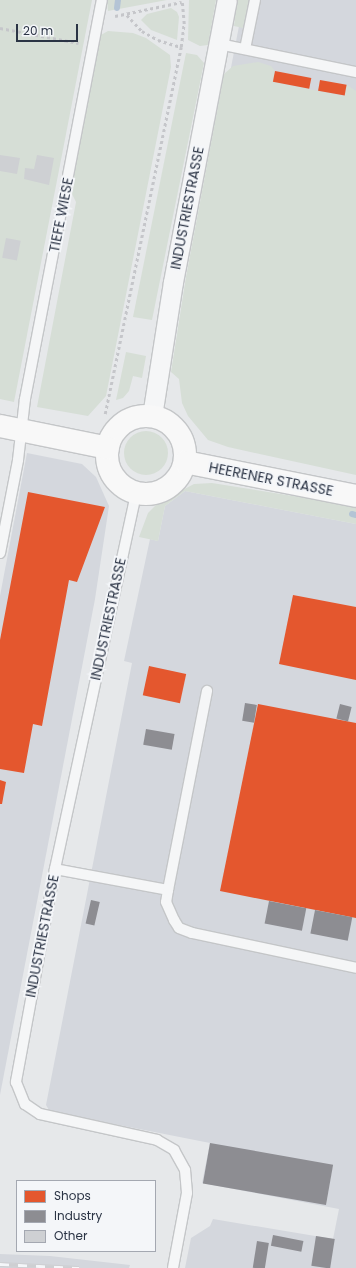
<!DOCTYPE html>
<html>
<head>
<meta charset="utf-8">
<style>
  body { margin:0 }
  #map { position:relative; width:356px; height:1268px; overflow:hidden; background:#e6e8ea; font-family:Poppins,sans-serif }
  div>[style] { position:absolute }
  .built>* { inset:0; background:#d4d7dd }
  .green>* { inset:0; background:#d6ded6 }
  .round { border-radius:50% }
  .shops>* { inset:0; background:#e4572e; transform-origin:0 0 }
  .industry>* { inset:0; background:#8d8d92; transform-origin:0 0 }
  .stream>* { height:6px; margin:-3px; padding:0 3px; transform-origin:3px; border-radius:3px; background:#b4c4d5 }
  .building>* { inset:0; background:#ced0d3; transform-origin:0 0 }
  .path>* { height:2.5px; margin-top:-1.25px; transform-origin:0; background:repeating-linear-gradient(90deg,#c5c6ca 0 3px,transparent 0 6px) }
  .roads { filter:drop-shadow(1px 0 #c4c6c8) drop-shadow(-1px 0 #c4c6c8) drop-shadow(0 1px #c4c6c8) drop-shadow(0 -1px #c4c6c8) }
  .service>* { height:10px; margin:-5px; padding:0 5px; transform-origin:5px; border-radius:5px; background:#f5f6f7 }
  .minor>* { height:19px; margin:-9.5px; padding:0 9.5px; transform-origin:9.5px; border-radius:9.5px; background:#f5f6f7 }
  .secondary>* { height:22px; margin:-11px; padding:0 11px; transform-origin:11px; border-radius:11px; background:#f8f8f8 }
  .secondary>.ring { margin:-11px; padding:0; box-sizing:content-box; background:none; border:22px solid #f8f8f8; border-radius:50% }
  .rail>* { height:4.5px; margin-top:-2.25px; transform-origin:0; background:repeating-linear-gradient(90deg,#f4f6f9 0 9px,#cecfd2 0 18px); box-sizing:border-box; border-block:1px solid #cecfd2 }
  span { translate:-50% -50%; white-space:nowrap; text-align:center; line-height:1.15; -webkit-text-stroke:4px #f4f6f9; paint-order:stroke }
  .street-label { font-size:14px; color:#2b3445 }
  .legend { position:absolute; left:16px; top:1180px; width:140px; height:72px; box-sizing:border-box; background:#f4f6f9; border:1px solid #a4a8b1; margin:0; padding:5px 7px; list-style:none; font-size:12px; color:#2b3445 }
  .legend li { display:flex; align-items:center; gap:8px; height:20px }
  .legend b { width:20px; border:1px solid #a4a8b1 }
  .scale { position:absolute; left:16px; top:24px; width:62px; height:18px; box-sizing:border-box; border:2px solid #2b3445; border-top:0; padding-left:5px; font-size:12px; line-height:14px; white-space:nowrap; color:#2b3445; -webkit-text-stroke:3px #f4f6f9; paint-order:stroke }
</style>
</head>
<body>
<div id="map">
  <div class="built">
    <div style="clip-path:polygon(244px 0,356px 0,356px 104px,229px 78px)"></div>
    <div style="clip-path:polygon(27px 453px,82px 464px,96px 477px,109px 506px,95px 599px,0 1095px,0 596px)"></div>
    <div style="clip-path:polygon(185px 491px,356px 524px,356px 1268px,185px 1268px,191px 1238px,210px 1226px,213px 1219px,333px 1239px,339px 1209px,202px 1183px,210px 1143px,58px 1113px,49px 1110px,46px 1105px,132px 663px,124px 661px,150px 539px,158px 541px,165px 506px)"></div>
    <div style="clip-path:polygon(0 1254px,50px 1256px,130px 1265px,129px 1268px,0 1268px)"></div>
  </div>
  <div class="green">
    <div style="clip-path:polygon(0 0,92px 0,14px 402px,0 399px)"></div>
    <div style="clip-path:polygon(107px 0,167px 0,108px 11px)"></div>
    <div style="clip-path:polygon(189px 0,216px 0,208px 45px,200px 46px,188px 40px)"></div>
    <div style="clip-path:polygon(237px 0,250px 0,243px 28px,234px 26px)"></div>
    <div style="clip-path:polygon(171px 8px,177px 12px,179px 17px,177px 40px,151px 30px,141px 20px,147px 14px)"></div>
    <div style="clip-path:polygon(108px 31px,133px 33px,146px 38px,170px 55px,171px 67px,106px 396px,88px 416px,37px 407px,76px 202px,72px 194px,72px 178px,101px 35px)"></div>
    <div style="clip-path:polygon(186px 53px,197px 55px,204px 63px,152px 320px,133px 317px)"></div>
    <div style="clip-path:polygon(258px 62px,271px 66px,275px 71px,273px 82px,344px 96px,347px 85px,356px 91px,356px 475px,228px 447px,208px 440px,188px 416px,182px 403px,179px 379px,171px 372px,186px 277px,224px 74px,233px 66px)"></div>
    <div style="clip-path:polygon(126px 352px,146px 356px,142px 378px,133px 376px,129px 391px,123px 398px,116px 400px)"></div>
    <div class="round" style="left:124px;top:431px;width:44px;height:44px"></div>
    <div style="clip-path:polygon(212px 483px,356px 506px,356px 524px,185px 491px,165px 506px,158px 541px,139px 537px,148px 513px,158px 503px,194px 484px)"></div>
  </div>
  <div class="shops">
    <div style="left:275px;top:71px;width:37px;height:11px;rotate:11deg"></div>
    <div style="left:320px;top:80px;width:27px;height:11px;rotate:10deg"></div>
    <div style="clip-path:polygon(28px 492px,105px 507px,77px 582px,69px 580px,42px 726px,33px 724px,24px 773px,0 769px,0 640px)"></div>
    <div style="clip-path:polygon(293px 595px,356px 607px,356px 680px,279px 664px)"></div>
    <div style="left:149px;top:666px;width:38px;height:30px;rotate:12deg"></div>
    <div style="clip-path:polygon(258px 704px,356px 723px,356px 918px,220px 891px)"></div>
    <div style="clip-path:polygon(0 780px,6px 782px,2px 804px,0 804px)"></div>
  </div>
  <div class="industry">
    <div style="left:245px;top:703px;width:12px;height:18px;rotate:9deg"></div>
    <div style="left:340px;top:704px;width:12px;height:15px;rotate:14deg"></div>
    <div style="left:146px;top:729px;width:29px;height:16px;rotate:10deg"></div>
    <div style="left:91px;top:900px;width:9px;height:24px;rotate:13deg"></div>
    <div style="left:269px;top:901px;width:38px;height:23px;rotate:11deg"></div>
    <div style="left:315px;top:910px;width:38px;height:24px;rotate:11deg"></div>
    <div style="left:210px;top:1143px;width:125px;height:41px;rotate:10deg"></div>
    <div style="left:273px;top:1235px;width:31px;height:11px;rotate:11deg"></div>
    <div style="left:316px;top:1236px;width:19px;height:30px;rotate:9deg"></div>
    <div style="left:257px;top:1241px;width:12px;height:27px;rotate:9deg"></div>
  </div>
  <div class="stream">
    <div style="left:117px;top:8px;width:8px;rotate:-83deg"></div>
    <div style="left:352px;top:514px;width:4px;rotate:14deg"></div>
  </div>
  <div class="building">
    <div style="clip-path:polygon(0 155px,20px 158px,17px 174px,0 171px)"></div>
    <div style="clip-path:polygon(37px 155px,54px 158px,49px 185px,24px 179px,25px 168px,34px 169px)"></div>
    <div style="left:6px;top:238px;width:15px;height:20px;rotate:11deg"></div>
  </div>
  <div class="path">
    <div style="left:127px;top:15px;width:22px;rotate:47deg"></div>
    <div style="left:142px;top:31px;width:18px;rotate:29deg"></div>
    <div style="left:158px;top:40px;width:24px;rotate:17deg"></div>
    <div style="left:115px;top:16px;width:68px;rotate:-11.8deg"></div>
    <div style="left:0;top:28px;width:80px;rotate:10.8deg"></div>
    <div style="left:105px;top:414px;width:375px;rotate:-78.3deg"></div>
    <div style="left:181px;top:47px;width:23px;rotate:-83deg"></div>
    <div style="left:184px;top:24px;width:24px;rotate:-95deg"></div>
  </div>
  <div class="roads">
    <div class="service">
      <div style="left:219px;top:44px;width:140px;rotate:11.6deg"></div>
      <div style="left:245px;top:49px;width:50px;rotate:-78.5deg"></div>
      <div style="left:136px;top:494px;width:384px;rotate:102.2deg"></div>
      <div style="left:55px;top:869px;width:217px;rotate:100.4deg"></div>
      <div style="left:16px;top:1082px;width:24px;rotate:68deg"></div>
      <div style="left:25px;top:1104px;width:18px;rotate:34deg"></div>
      <div style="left:40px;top:1114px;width:120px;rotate:12.5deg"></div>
      <div style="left:157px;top:1140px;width:20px;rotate:30deg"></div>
      <div style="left:174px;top:1150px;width:23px;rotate:61deg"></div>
      <div style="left:185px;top:1170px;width:23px;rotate:85deg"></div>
      <div style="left:187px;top:1193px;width:76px;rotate:100.6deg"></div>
      <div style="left:0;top:553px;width:95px;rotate:-79deg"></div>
      <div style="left:18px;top:460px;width:61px;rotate:-83.5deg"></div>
      <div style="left:25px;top:399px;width:406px;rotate:-79.1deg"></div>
      <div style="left:55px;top:869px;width:115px;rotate:10.5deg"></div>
      <div style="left:168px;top:890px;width:203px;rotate:-78.9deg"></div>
      <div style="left:168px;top:890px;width:12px;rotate:99deg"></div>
      <div style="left:166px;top:902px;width:20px;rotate:66deg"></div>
      <div style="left:174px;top:920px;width:9px;rotate:58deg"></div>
      <div style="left:179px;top:928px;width:14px;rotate:21deg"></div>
      <div style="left:192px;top:933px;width:168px;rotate:12deg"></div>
    </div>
    <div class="minor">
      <div style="left:152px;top:416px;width:136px;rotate:-81.1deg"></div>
      <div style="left:173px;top:282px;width:287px;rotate:-79.2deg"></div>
    </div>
    <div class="secondary">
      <div class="ring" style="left:107px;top:416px;width:56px;height:56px"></div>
      <div style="left:0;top:426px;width:110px;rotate:11.5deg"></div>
      <div style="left:185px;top:462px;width:174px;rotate:11.2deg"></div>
    </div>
  </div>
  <div class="rail">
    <div style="left:0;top:1264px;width:79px;rotate:2.9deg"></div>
  </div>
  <div class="street-label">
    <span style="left:187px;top:208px;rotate:-79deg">INDUSTRIESTRASSE</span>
    <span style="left:61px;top:215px;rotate:-79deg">TIEFE WIESE</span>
    <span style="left:271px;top:479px;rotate:11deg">HEERENER STRASSE</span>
    <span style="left:108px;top:619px;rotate:-78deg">INDUSTRIESTRASSE</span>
    <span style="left:42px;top:936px;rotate:-79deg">INDUSTRIESTRASSE</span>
  </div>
  <ul class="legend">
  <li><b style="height:11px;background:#e4572e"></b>Shops</li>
  <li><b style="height:11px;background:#8d8d92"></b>Industry</li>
  <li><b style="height:11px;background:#ced0d3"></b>Other</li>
  </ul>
  <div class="scale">20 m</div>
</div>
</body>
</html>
